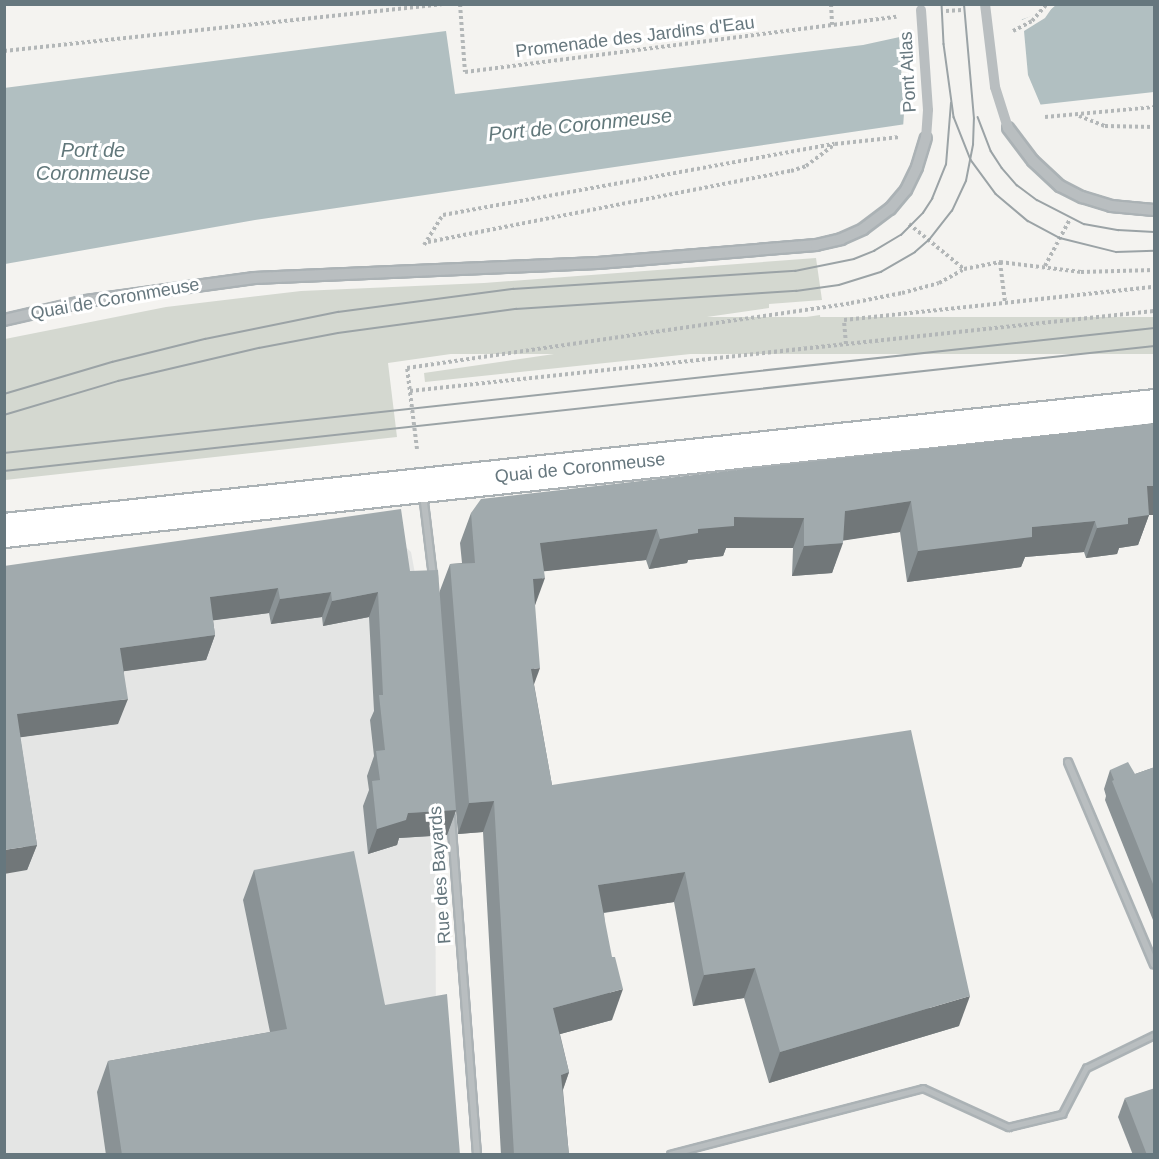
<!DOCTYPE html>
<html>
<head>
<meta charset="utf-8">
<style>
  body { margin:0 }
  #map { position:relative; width:1159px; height:1159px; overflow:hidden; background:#f4f3f0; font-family:Arial,sans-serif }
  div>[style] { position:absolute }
  .built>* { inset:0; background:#e4e5e4 }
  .green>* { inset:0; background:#d4d8d0; transform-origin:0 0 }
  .water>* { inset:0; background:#b1bfc1 }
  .pier>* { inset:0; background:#f4f3f0 }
  .path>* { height:4px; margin-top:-2px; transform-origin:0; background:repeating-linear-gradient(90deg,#b3b7b8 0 3px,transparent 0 6px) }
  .roads { filter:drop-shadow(2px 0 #abb2b5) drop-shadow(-2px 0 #abb2b5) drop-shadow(0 2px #abb2b5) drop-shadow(0 -2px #abb2b5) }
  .service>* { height:4.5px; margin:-2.25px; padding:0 2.25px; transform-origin:2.25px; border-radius:2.25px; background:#b9bec0 }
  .minor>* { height:6px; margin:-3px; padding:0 3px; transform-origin:3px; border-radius:3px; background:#b9bec0 }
  .tertiary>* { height:10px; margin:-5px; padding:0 5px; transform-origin:5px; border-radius:5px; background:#b9bec0 }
  .secondary>* { height:33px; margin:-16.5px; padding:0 16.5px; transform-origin:16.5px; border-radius:16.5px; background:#fff }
  .tram>* { height:1.5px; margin:-0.75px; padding:0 0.75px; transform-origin:0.75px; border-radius:0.75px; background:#9ba3a6 }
  .tertiary-bridge>* { height:10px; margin:-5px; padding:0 5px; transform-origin:5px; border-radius:5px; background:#b9bec0 }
  .wall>* { inset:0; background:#8a9295 }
  .shaded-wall>* { inset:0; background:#717779 }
  .building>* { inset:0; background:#a1aaad }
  span { translate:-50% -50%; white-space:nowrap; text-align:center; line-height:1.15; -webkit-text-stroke:6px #fff; paint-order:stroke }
  .street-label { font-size:18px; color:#66777e }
  .water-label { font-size:20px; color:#62787b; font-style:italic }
  .frame { position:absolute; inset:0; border:6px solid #66777e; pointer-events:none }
</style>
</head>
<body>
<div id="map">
  <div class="built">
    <div style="clip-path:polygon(392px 534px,411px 552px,419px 595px,427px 771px,435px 836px,436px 1024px,446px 1154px,5px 1154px,4px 586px)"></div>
  </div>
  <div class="green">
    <div style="clip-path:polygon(816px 258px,822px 300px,769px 304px,769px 308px,388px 363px,397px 437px,5px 480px,5px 339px,166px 307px,301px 291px,484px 283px)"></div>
    <div style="clip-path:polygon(820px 315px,822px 340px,425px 382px,424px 373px)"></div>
    <div style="left:1154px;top:317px;width:37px;height:730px;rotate:90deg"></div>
  </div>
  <div class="water">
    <div style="clip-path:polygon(1056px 5px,1154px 5px,1154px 92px,1028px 106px,255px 220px,5px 264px,4px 88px,446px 31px,455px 94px,863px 45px,918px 33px,1023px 19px,1050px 10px)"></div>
  </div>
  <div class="pier">
    <div style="clip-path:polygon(1054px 5px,1045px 18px,1024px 31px,1028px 75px,1042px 108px,903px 128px,904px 113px,899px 35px,1021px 16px,1022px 20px)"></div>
  </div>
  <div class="path">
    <div style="left:460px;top:4px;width:68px;rotate:85.8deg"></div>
    <div style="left:465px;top:72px;width:435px;rotate:-7.3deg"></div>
    <div style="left:831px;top:4px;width:21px;rotate:87deg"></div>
    <div style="left:946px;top:11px;width:16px;rotate:-4deg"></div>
    <div style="left:1013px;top:31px;width:21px;rotate:-28deg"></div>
    <div style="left:1032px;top:21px;width:23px;rotate:-49deg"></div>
    <div style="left:4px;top:51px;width:440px;rotate:-6.1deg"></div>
    <div style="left:1079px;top:116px;width:28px;rotate:21deg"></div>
    <div style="left:1105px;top:126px;width:49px;rotate:1.2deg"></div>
    <div style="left:1045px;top:117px;width:109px;rotate:-5.2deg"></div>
    <div style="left:909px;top:224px;width:71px;rotate:39.3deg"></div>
    <div style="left:428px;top:242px;width:370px;rotate:-11.1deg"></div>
    <div style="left:791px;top:171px;width:16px;rotate:-18deg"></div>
    <div style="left:806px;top:166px;width:35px;rotate:-37deg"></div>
    <div style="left:424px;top:245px;width:36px;rotate:-58deg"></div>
    <div style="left:443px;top:215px;width:398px;rotate:-10.3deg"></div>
    <div style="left:835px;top:144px;width:65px;rotate:-6.1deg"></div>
    <div style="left:1000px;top:262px;width:40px;rotate:82.9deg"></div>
    <div style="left:1045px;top:266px;width:53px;rotate:-62deg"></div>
    <div style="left:846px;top:344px;width:24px;rotate:-95deg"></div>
    <div style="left:844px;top:320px;width:312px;rotate:-6.1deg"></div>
    <div style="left:410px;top:391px;width:748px;rotate:-6.14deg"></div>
    <div style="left:417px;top:449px;width:82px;rotate:-97deg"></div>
    <div style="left:407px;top:368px;width:449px;rotate:-8.3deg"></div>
    <div style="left:851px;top:303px;width:52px;rotate:-11.1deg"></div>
    <div style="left:902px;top:293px;width:38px;rotate:-15deg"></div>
    <div style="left:939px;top:283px;width:29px;rotate:-29deg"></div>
    <div style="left:964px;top:269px;width:37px;rotate:-11deg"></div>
    <div style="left:1000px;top:262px;width:82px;rotate:7deg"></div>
    <div style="left:1081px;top:272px;width:73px;rotate:-1.6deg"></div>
  </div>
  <div class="roads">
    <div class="service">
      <div style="left:670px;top:1154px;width:261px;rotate:-14.6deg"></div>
      <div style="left:923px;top:1088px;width:94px;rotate:24.6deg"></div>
      <div style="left:1008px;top:1127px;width:56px;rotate:-13.5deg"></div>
      <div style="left:1062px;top:1114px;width:52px;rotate:-62.4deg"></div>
      <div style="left:1086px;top:1068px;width:76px;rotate:-25.9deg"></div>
    </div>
    <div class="minor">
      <div style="left:423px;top:494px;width:84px;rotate:83.1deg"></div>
      <div style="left:1068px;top:762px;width:220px;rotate:67deg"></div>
      <div style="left:451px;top:817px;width:338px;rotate:85.6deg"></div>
    </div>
    <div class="tertiary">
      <div style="left:1008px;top:128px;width:41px;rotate:52.9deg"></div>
      <div style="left:1033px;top:161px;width:37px;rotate:43deg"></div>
      <div style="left:1060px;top:186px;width:25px;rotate:27deg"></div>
      <div style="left:1082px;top:197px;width:30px;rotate:17deg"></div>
      <div style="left:1111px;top:206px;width:43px;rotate:5.3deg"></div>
      <div style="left:4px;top:320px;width:84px;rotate:-13deg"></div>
      <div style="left:86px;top:301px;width:170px;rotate:-7.8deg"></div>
      <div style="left:254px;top:278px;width:344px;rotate:-2.5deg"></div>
      <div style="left:598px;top:263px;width:219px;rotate:-4.7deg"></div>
      <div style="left:816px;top:245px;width:26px;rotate:-13deg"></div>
      <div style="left:841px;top:239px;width:24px;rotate:-24deg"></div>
      <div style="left:863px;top:229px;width:34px;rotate:-37deg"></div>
      <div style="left:890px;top:209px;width:25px;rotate:-50deg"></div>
      <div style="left:906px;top:190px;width:25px;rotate:-64deg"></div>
      <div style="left:917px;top:167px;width:30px;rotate:-73deg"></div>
    </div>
    <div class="secondary">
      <div style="left:4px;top:530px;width:1157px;rotate:-6.15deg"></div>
    </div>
  </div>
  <div class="tram">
    <div style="left:942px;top:4px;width:40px;rotate:87.1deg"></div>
    <div style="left:944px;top:44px;width:74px;rotate:82.2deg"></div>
    <div style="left:954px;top:117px;width:46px;rotate:68.4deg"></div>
    <div style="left:971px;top:160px;width:42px;rotate:53.7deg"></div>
    <div style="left:996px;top:194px;width:42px;rotate:40.2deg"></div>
    <div style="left:1028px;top:221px;width:36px;rotate:28deg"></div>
    <div style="left:1060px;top:238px;width:58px;rotate:14deg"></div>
    <div style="left:1116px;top:252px;width:38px;rotate:-2deg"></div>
    <div style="left:978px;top:117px;width:36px;rotate:69deg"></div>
    <div style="left:991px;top:151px;width:20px;rotate:57deg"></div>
    <div style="left:1002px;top:168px;width:23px;rotate:49deg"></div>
    <div style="left:1017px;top:185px;width:25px;rotate:37deg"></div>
    <div style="left:1037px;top:200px;width:53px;rotate:27.1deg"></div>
    <div style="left:1084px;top:224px;width:35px;rotate:10deg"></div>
    <div style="left:1118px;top:230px;width:36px;rotate:3deg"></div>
    <div style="left:4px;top:394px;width:113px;rotate:-16.5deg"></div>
    <div style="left:112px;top:362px;width:96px;rotate:-13.9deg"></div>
    <div style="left:205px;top:339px;width:136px;rotate:-11.5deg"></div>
    <div style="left:338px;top:312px;width:177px;rotate:-7.5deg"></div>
    <div style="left:513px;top:289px;width:283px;rotate:-3.7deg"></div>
    <div style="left:795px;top:271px;width:60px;rotate:-11.5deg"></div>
    <div style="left:854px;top:259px;width:22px;rotate:-22deg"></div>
    <div style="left:874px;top:251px;width:31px;rotate:-31deg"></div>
    <div style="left:901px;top:235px;width:31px;rotate:-45deg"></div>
    <div style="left:923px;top:213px;width:17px;rotate:-57deg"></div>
    <div style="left:932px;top:199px;width:37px;rotate:-68deg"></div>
    <div style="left:946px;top:165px;width:62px;rotate:-85.4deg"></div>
    <div style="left:4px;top:415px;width:119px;rotate:-16.6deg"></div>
    <div style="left:118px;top:381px;width:145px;rotate:-13.2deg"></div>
    <div style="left:259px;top:348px;width:80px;rotate:-10.8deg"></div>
    <div style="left:338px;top:333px;width:180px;rotate:-7.7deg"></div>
    <div style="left:516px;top:309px;width:281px;rotate:-3.7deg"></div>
    <div style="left:796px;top:291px;width:43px;rotate:-7.9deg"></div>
    <div style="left:839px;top:285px;width:44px;rotate:-17.2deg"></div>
    <div style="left:881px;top:272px;width:39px;rotate:-30deg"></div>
    <div style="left:915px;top:252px;width:18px;rotate:-41deg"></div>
    <div style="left:929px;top:240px;width:37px;rotate:-52deg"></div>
    <div style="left:952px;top:211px;width:33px;rotate:-65deg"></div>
    <div style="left:966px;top:181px;width:37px;rotate:-79deg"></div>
    <div style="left:973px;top:145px;width:26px;rotate:-88deg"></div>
    <div style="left:974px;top:119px;width:115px;rotate:-95deg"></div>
    <div style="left:4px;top:453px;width:1157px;rotate:-6.2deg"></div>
    <div style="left:4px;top:471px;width:1157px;rotate:-6.2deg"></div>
  </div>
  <div class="tertiary-bridge">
    <div style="left:985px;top:4px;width:84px;rotate:83.1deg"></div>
    <div style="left:995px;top:87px;width:43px;rotate:72.4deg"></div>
    <div style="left:921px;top:10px;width:100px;rotate:86deg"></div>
    <div style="left:928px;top:110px;width:28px;rotate:94deg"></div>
  </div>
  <div class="wall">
    <div style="clip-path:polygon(1155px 423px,1155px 515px,1149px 515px,1138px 545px,1119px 548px,1117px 554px,1086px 558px,1084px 552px,1025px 557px,1021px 567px,907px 582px,900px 532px,843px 540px,832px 573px,792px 576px,793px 548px,726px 548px,723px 556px,688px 560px,687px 563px,649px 569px,646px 560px,544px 571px,535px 605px,534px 684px,552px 785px,959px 1026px,769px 1083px,744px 998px,693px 1006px,674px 902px,604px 913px,612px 1020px,560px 1034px,569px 1072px,563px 1090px,569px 1155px,501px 1155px,483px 832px,458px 834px,456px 811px,447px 835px,399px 838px,397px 845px,368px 854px,363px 806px,369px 790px,367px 776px,374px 756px,370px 720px,374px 711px,369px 617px,323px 626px,322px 617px,271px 624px,269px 613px,213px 620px,215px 635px,206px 660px,124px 671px,118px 724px,20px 737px,37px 845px,27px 870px,4px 566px,410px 571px,439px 593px,450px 564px,462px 563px,460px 543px,471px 513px)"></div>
    <div style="clip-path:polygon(1155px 767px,1155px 925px,1105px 800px,1106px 796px,1104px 789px,1110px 770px,1135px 774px)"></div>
    <div style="clip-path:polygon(254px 870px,385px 1005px,460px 1155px,106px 1155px,97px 1092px,108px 1061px,270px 1032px,243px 900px)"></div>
    <div style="clip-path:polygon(1125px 1098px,1155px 1155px,1133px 1155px,1118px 1117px)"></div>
  </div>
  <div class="shaded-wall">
    <div style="clip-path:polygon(1147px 486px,1155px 486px,1155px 515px,1149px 515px,1138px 545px,1119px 548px,1117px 554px,1086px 558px,1097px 528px,1128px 518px)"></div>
    <div style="clip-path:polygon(911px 501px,900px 532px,834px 542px,845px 511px)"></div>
    <div style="clip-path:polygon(734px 517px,804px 518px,793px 548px,726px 548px,723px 556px,688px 560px,687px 563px,649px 569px,660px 539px,698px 529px)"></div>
    <div style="clip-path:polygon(1095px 521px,1084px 552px,1025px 557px,1021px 567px,907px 582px,918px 551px,1032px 527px)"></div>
    <div style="clip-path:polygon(657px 529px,646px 560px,529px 573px,540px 543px)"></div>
    <div style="clip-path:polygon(843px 543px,832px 573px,792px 576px,804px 546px)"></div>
    <div style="clip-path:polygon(545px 578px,534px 608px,533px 579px)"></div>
    <div style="clip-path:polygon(278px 588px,269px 613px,201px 622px,210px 597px)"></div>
    <div style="clip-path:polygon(331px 592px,322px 617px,271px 624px,280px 599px)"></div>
    <div style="clip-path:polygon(378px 592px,369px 617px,323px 626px,332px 601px)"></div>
    <div style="clip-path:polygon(215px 635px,206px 660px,111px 673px,120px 648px)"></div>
    <div style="clip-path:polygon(540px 668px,529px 698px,531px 669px)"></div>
    <div style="clip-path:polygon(128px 699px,118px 724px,8px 739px,17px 714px)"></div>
    <div style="clip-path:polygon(494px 801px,483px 832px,458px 834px,469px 803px)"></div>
    <div style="clip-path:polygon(456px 810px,447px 835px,399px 838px,397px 845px,368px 854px,377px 829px,408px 813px)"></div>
    <div style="clip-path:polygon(37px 845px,27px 870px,4px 874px,4px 850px)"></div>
    <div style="clip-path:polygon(685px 872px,674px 902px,587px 915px,598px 885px)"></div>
    <div style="clip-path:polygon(755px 968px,744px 998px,693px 1006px,704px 975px)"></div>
    <div style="clip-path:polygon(623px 989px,612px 1020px,542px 1039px,553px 1008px)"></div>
    <div style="clip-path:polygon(970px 996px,959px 1026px,769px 1083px,780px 1052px)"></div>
    <div style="clip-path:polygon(569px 1072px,558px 1103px,561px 1075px)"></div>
  </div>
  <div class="building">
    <div style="clip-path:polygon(1155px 423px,1155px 486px,1147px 486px,1149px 515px,1128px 518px,1128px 524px,1097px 528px,1095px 521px,1032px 527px,1032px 537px,918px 551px,911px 501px,845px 511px,843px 543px,804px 546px,804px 518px,734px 517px,734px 526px,698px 529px,698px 533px,660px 539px,657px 529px,540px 543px,545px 578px,533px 579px,540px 668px,531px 669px,552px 785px,911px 730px,970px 996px,780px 1052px,755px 968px,704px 975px,685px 872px,598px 885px,612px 957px,615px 957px,623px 989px,553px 1008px,569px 1072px,561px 1075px,569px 1155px,514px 1155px,494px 801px,469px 803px,450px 564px,475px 563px,471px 513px,481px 499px)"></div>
    <div style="clip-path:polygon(401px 509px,410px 571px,438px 570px,456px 810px,408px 813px,406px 820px,377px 829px,372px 781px,380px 780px,376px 751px,385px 750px,379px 695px,383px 695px,378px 592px,332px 601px,331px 592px,280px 599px,278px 588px,210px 597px,215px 635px,120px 648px,128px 699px,17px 714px,37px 845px,4px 850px,4px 566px)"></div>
    <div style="clip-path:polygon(1128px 762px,1135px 774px,1155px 767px,1155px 889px,1112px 781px,1114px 780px,1110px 770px)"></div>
    <div style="clip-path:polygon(354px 851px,385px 1005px,447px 994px,460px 1155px,122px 1155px,108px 1061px,287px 1029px,254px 870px)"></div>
    <div style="clip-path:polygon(1155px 1088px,1155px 1155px,1147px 1155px,1125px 1098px)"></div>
  </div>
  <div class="street-label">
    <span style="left:635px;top:37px;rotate:-7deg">Promenade des Jardins d'Eau</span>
    <span style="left:908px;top:72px;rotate:-93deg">Pont Atlas</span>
    <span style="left:115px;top:299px;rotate:-10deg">Quai de Coronmeuse</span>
    <span style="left:580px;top:468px;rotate:-6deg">Quai de Coronmeuse</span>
    <span style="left:440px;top:875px;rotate:-94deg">Rue des Bayards</span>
  </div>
  <div class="water-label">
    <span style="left:580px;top:125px;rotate:-6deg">Port de Coronmeuse</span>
    <span style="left:93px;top:162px">Port de<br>Coronmeuse</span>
  </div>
  <div class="frame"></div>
</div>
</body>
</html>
